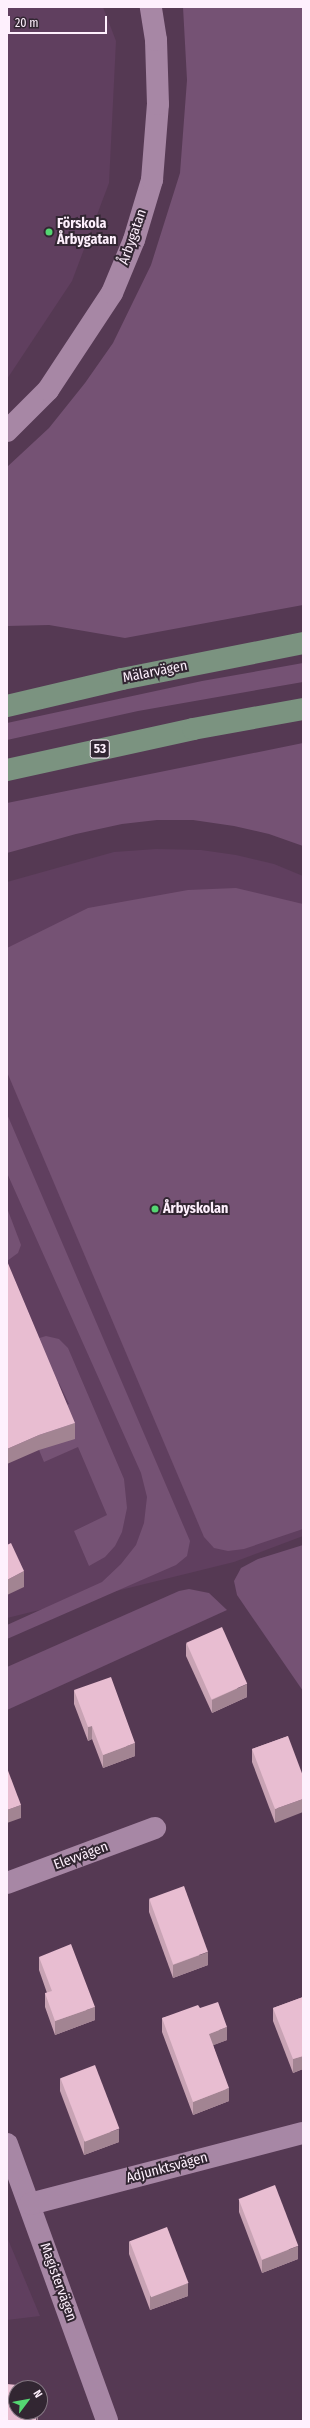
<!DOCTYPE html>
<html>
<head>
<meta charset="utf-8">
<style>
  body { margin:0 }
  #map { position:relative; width:310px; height:2428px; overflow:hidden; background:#553953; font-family:"Fira Sans Condensed",sans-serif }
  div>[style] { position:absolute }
  .built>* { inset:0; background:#603f5f }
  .green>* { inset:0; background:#755274 }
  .minor>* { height:22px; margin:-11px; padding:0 11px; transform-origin:11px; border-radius:11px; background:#a787a5 }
  .primary>* { height:22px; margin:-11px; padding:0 11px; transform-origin:11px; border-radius:11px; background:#7b9380 }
  .wall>* { inset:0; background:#c8a3b4 }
  .shaded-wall>* { inset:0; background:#a28492; transform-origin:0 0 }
  .building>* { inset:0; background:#e8bdd1; transform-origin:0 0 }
  .dots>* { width:11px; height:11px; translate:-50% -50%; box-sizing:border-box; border:2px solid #322632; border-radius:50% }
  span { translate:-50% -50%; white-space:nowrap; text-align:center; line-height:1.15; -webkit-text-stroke:4px #322632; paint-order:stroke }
  .shield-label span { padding:1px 3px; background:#322632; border:1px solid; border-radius:3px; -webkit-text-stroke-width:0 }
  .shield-label { font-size:13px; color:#fef0fd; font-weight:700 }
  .poi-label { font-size:14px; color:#fef0fd; font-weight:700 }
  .left { translate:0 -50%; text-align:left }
  .street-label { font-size:14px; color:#fef0fd }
  .frame { position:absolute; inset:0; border:8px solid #fef0fd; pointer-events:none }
  .north { position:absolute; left:8px; top:2380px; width:40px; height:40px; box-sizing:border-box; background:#322632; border:1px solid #847783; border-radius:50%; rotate:58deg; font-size:11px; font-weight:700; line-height:16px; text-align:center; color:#fef0fd }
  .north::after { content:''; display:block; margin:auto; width:14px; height:18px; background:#54d672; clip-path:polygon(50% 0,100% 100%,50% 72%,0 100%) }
  .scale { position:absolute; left:8px; top:16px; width:99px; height:18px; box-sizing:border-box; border:2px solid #fef0fd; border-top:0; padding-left:5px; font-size:12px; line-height:14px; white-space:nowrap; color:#fef0fd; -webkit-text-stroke:3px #322632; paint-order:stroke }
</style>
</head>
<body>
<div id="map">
  <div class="built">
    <div style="clip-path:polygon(7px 7px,103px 7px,116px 41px,109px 183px,72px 281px,7px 379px)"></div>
    <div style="clip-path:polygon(156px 849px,201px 850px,236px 855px,274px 864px,303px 876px,303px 1536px,234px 1562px,7px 1618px,7px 882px,114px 852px)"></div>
    <div style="clip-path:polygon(7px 2237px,40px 2316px,7px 2320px)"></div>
  </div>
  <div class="green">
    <div style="clip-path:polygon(183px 7px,303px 7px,303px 605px,125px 638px,49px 625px,7px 626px,7px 467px,49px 428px,85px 383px,113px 343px,151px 265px,180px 173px,187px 80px)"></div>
    <div style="clip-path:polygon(303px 663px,303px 682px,138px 711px,7px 740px,7px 723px,202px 681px)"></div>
    <div style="clip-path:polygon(303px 743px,303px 846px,269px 834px,234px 826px,193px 820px,157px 820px,122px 824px,76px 834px,7px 853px,7px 803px)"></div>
    <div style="clip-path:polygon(236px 888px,303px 904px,303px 1529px,244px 1549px,228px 1551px,214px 1548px,204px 1537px,7px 1072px,7px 948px,88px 908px,188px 890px)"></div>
    <div style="clip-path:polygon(7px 1114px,190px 1541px,187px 1556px,176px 1565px,7px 1639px,7px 1625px,102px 1582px,121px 1564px,136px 1545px,144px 1523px,147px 1497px,141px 1473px,7px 1173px)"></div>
    <div style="clip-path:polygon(7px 1208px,21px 1245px,18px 1253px,7px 1261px)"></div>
    <div style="clip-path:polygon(46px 1336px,59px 1339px,68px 1348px,124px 1479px,127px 1508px,122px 1532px,115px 1546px,105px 1557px,89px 1566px,74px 1531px,107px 1515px,78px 1447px,44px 1462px,39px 1450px,62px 1407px,69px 1404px,59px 1383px,52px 1386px,33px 1340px)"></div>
    <div style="clip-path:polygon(303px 1545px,303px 1691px,237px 1595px,234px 1581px,241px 1568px,258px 1559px)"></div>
    <div style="clip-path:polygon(189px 1589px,209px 1593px,227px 1610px,7px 1710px,7px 1667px,179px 1591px)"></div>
  </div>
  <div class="minor">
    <div style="left:7px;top:431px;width:58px;rotate:-45deg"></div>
    <div style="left:48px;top:390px;width:116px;rotate:-56.6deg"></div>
    <div style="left:112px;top:293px;width:57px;rotate:-67.5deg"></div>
    <div style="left:134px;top:240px;width:63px;rotate:-73.3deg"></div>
    <div style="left:152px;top:180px;width:76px;rotate:-85.5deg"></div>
    <div style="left:158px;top:104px;width:64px;rotate:-91.8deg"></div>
    <div style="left:156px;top:40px;width:33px;rotate:-99deg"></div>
    <div style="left:7px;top:1883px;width:158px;rotate:-20.4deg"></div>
    <div style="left:7px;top:2144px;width:294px;rotate:70.1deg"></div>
    <div style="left:30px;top:2204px;width:282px;rotate:-14.6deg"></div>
  </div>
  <div class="primary">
    <div style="left:7px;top:706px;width:118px;rotate:-13.2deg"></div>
    <div style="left:122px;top:679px;width:185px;rotate:-11.2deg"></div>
    <div style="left:7px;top:770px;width:190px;rotate:-12.4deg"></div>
    <div style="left:193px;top:729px;width:112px;rotate:-10.3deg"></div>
  </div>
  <div class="wall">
    <div style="clip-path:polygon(186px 1643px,247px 1697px,212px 1713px,186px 1656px)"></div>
    <div style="clip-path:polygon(74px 1690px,135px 1756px,103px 1768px,92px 1739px,88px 1741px,74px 1704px)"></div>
    <div style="clip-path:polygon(288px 1736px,275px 1823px,252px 1762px,252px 1749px)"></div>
    <div style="clip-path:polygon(149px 1899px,208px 1965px,173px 1978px,149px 1912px)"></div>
    <div style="clip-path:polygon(39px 1957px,95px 2020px,55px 2035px,45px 2007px,45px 1993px,47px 1993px,39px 1970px)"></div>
    <div style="clip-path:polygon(303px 1997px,303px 2069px,293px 2073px,273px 2021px,273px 2008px)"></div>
    <div style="clip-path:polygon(200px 2008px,227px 2040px,213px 2045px,229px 2101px,193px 2115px,162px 2032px,162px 2018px)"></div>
    <div style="clip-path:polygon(60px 2078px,119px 2142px,84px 2155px,60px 2091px)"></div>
    <div style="clip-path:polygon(239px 2199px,298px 2259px,262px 2273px,239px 2212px)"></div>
    <div style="clip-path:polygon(129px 2241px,188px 2296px,150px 2310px,129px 2254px)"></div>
  </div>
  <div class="shaded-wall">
    <div style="clip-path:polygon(75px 1423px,75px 1439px,39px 1450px,7px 1464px,7px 1449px,39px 1435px)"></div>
    <div style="clip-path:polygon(24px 1571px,24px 1587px,7px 1595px,7px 1580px)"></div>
    <div style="clip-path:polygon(247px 1684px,247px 1697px,212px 1713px,212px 1700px)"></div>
    <div style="clip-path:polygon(92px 1726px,92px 1739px,88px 1741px,88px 1727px)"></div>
    <div style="clip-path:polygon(135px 1743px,135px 1756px,103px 1768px,103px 1755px)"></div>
    <div style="clip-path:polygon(303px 1799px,303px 1812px,275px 1823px,275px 1809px)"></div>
    <div style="clip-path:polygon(21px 1805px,21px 1818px,7px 1823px,7px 1810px)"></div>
    <div style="clip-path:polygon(208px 1952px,208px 1965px,173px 1978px,173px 1965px)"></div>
    <div style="clip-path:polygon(95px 2007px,95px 2020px,55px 2035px,55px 2021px)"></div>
    <div style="clip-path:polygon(227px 2027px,227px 2040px,209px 2047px,209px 2034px)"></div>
    <div style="clip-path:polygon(303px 2056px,303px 2069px,293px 2073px,293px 2059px)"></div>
    <div style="clip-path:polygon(229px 2088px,229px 2101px,193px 2115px,193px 2102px)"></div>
    <div style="clip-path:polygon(119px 2129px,119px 2142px,84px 2155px,84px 2141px)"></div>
    <div style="clip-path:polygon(298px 2246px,298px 2259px,262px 2273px,262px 2260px)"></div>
    <div style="clip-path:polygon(188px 2283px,188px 2296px,150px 2310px,150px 2296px)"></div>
    <div style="left:37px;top:2412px;width:1px;height:9px"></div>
  </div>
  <div class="building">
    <div style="clip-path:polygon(7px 1261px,75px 1423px,39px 1435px,7px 1449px)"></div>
    <div style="clip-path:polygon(11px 1543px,24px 1571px,7px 1580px,7px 1545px)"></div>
    <div style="left:222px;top:1627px;width:62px;height:39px;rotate:66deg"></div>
    <div style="clip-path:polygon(111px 1677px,135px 1743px,103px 1755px,92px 1726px,88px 1727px,74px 1690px)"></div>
    <div style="clip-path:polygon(288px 1736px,303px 1776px,303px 1799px,275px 1809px,252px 1749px)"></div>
    <div style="clip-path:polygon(7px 1768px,21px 1805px,7px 1810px)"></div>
    <div style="left:184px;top:1886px;width:70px;height:37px;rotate:70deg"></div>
    <div style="clip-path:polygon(71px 1944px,95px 2007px,55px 2021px,45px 1993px,52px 1991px,39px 1957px)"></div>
    <div style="clip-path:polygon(303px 1997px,303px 2056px,293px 2059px,273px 2008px)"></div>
    <div style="clip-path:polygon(218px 2002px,227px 2027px,209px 2034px,229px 2088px,193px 2102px,162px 2018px,198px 2005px,200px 2008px)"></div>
    <div style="left:95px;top:2065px;width:68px;height:37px;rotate:69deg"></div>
    <div style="left:275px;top:2185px;width:65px;height:39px;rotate:69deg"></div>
    <div style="left:167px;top:2227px;width:60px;height:40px;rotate:69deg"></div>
    <div style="clip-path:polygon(7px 2384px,39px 2387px,39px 2388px,16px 2388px,16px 2412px,37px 2412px,36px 2421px,7px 2421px)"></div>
  </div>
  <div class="dots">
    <div style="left:49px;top:232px;background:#54d672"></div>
    <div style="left:155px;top:1209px;background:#54d672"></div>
  </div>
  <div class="shield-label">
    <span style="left:100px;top:749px">53</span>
  </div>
  <div class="poi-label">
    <span class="left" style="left:57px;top:232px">Förskola<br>Årbygatan</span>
    <span class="left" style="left:163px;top:1209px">Årbyskolan</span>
  </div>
  <div class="street-label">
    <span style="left:133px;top:237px;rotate:-71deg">Årbygatan</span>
    <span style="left:155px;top:672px;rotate:-11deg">Mälarvägen</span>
    <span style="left:81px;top:1856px;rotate:-20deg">Elevvägen</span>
    <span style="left:167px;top:2168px;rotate:-15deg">Adjunktsvägen</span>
    <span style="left:58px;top:2282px;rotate:70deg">Magistervägen</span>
  </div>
  <div class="frame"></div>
  <div class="north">N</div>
  <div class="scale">20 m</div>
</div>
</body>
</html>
